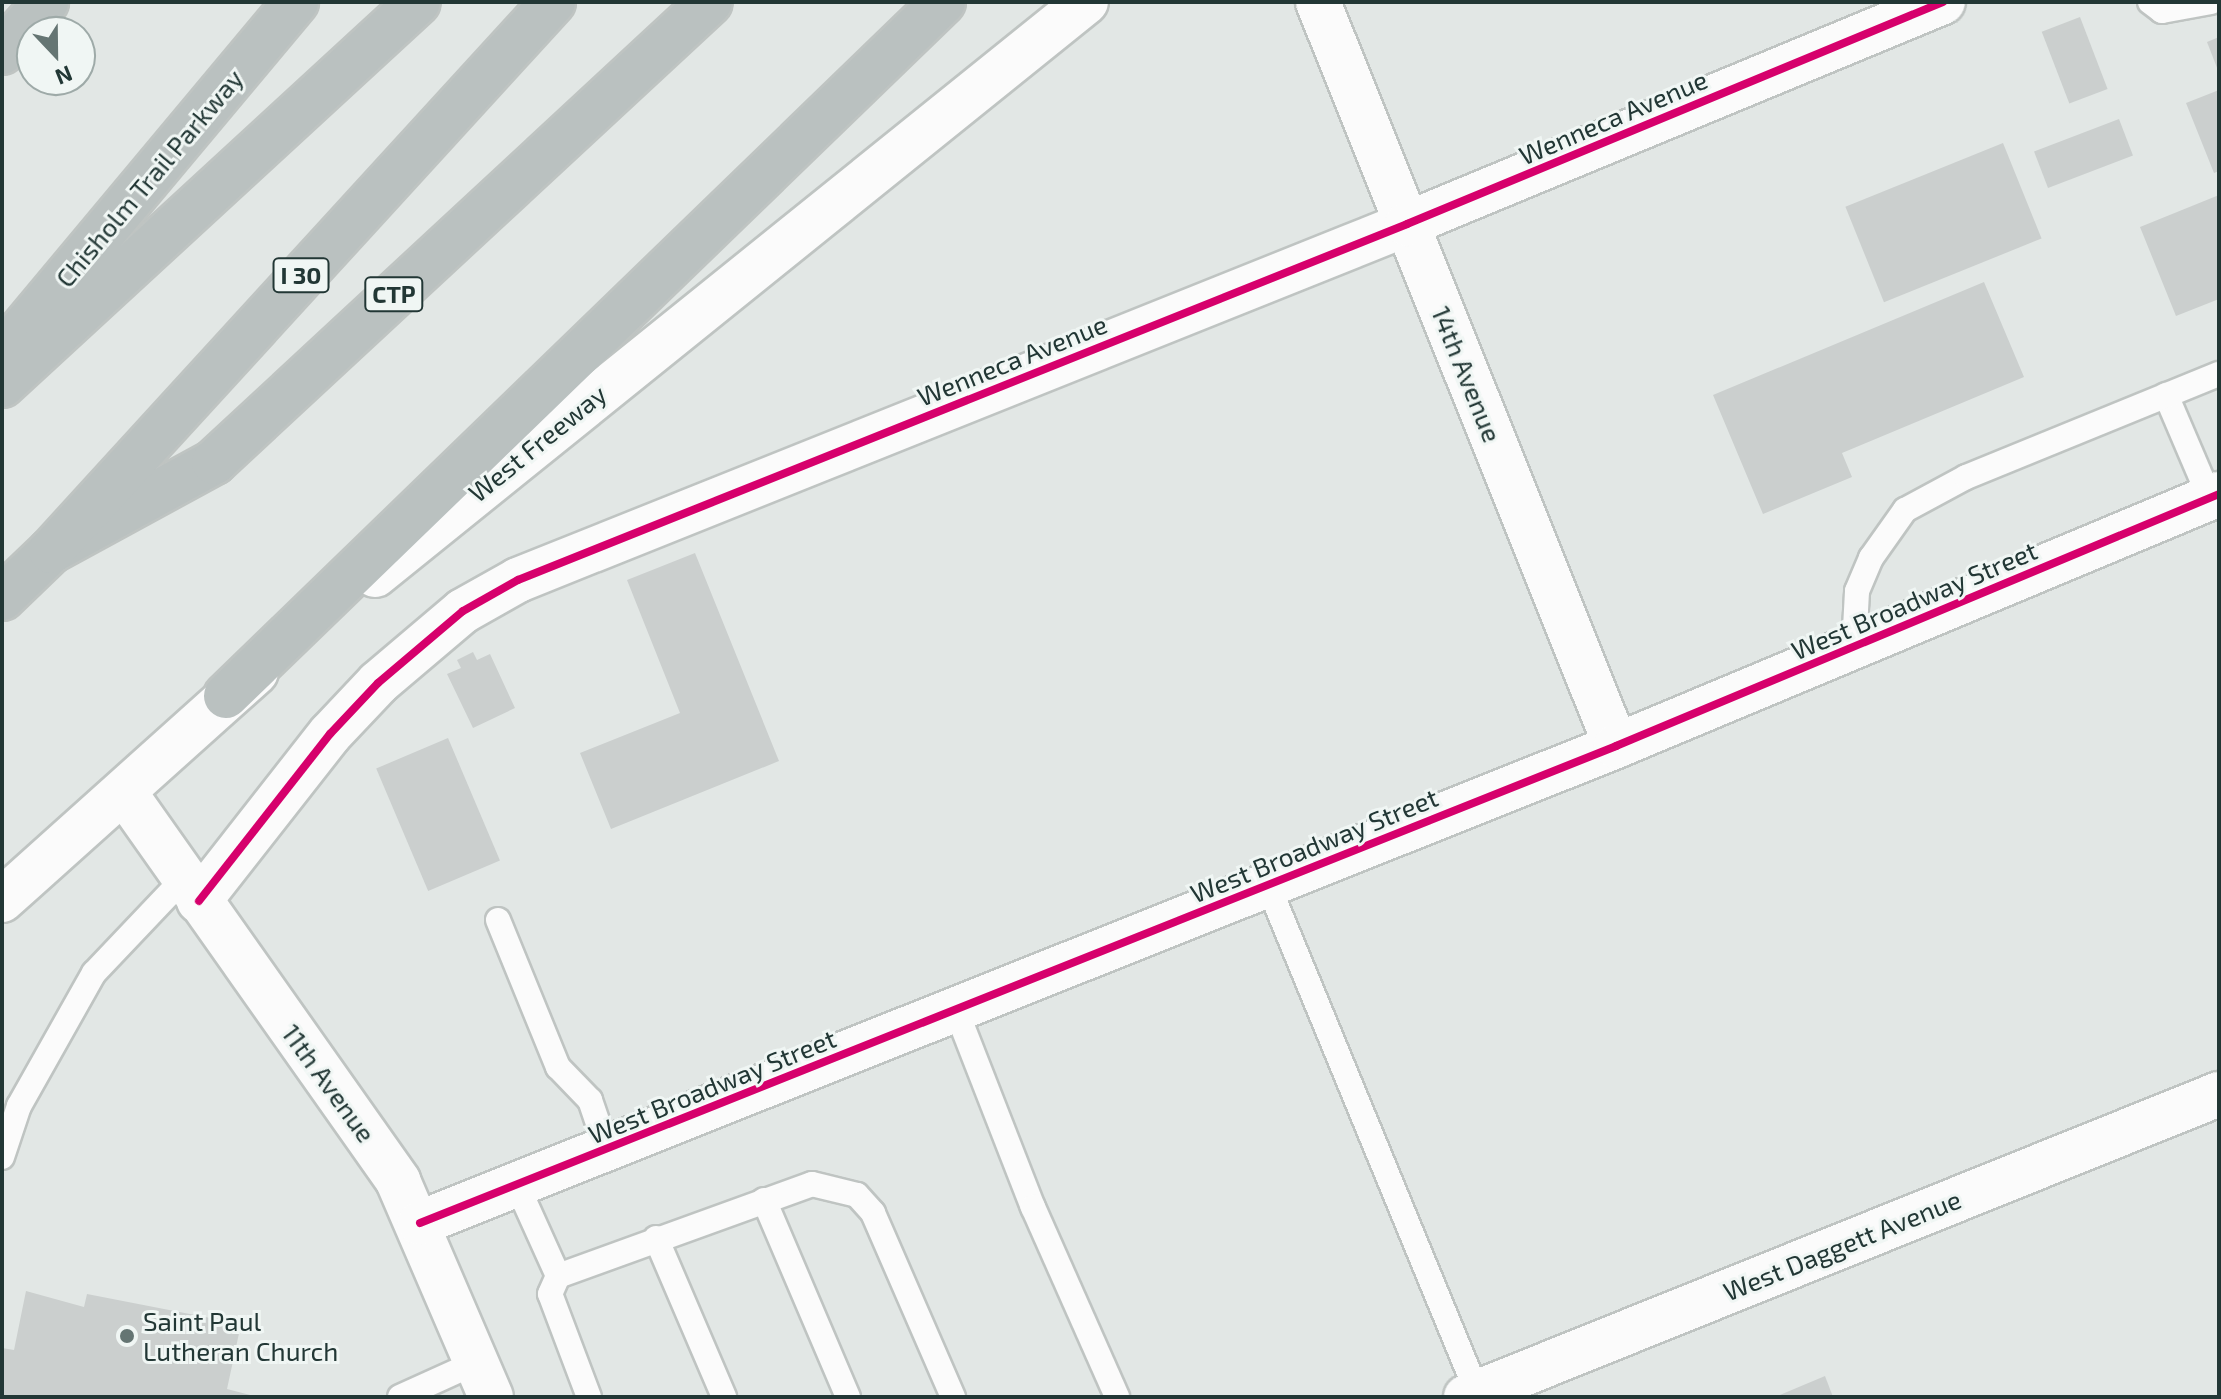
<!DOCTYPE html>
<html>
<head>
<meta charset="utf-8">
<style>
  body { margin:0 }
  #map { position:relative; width:2221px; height:1399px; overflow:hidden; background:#e2e7e5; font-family:"Exo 2",sans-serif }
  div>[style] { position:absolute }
  .building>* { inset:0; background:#cbcfce; transform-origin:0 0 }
  .roads { filter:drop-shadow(2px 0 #bfc4c2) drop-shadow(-2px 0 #bfc4c2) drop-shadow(0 2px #bfc4c2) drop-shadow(0 -2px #bfc4c2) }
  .lane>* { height:24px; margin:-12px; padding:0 12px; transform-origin:12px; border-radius:12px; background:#fbfbfb }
  .street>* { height:44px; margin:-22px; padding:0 22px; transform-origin:22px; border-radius:22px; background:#fbfbfb }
  .secondary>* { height:44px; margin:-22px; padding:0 22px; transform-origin:22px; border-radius:22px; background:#fbfbfb }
  .highway>* { height:44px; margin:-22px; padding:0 22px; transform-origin:22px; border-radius:22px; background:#bac1c0 }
  .cycleway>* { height:8px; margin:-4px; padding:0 4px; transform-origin:4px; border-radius:4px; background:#d6006c }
  .dots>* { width:22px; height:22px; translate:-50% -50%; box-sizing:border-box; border:4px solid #f0f6f4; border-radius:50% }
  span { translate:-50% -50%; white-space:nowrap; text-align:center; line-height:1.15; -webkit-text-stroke:6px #f0f6f4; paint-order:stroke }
  .shield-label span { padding:2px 6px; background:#f0f6f4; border:2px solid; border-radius:6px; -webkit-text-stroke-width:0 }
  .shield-label { font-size:24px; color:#223735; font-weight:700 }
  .street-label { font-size:26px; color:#223735 }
  .poi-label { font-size:26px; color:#223735 }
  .left { translate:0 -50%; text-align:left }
  .frame { position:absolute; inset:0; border:4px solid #223735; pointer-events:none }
  .north { position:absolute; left:16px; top:16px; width:80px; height:80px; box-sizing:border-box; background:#f0f6f4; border:2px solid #9eaaa8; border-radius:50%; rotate:158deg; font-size:22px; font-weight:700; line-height:32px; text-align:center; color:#223735 }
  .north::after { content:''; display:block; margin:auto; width:28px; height:36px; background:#657573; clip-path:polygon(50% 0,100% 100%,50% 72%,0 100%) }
</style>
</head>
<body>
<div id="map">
  <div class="building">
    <div style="left:2080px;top:17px;width:77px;height:41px;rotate:69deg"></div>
    <div style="clip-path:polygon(2219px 37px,2219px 73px,2207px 42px)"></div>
    <div style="clip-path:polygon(2219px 90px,2219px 171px,2214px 173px,2186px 103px)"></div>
    <div style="left:2119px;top:119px;width:39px;height:91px;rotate:69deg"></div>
    <div style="left:2003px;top:143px;width:103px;height:170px;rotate:68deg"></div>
    <div style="clip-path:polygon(2219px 195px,2219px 299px,2176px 316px,2140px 227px)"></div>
    <div style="clip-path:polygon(1984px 282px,2024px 377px,1842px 453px,1852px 477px,1763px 514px,1713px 395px)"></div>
    <div style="clip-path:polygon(695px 553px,779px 761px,611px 829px,580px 753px,680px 713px,627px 580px)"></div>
    <div style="clip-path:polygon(473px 652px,477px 660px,490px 654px,515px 708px,473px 728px,447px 674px,461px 668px,457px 660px)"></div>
    <div style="left:448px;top:738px;width:133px;height:78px;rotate:67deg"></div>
    <div style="clip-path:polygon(26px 1291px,84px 1307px,87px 1294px,241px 1324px,227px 1389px,258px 1397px,2px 1397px,2px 1348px,14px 1350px)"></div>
    <div style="clip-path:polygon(1825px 1376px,1833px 1397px,1775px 1397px)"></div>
  </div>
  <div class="roads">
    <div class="lane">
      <div style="left:2150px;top:2px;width:15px;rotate:37deg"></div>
      <div style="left:2162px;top:11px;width:50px;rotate:-10.4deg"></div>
      <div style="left:2166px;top:395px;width:112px;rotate:66.9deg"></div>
      <div style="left:1854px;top:647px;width:56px;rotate:-86.9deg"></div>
      <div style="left:1857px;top:591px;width:36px;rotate:-67deg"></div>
      <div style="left:1871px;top:558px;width:59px;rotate:-54.7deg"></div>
      <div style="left:1905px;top:510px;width:69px;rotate:-28.4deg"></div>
      <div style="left:1966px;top:477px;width:273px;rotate:-22.2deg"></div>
      <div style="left:1268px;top:885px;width:548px;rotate:67.6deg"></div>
      <div style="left:498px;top:920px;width:159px;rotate:67.8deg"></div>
      <div style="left:558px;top:1067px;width:46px;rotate:45.9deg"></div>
      <div style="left:590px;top:1100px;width:53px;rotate:71.2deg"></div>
      <div style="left:956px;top:1010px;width:212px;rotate:68.7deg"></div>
      <div style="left:1033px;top:1207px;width:208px;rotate:66.1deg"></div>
      <div style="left:2px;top:1157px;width:54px;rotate:-71.6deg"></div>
      <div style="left:19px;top:1106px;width:153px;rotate:-60.6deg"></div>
      <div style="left:94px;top:973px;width:131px;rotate:-46.5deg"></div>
      <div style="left:517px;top:1185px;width:100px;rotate:65.7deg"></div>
      <div style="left:764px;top:1200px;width:214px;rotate:66.9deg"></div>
      <div style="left:656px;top:1238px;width:173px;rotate:66.8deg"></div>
      <div style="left:400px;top:1397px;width:85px;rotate:-24.4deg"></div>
      <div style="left:589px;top:1397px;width:110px;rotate:-110.7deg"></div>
      <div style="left:550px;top:1294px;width:20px;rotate:-66deg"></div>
      <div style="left:558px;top:1276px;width:270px;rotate:-19.9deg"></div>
      <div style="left:812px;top:1184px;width:46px;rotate:13.7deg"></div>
      <div style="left:857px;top:1195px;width:24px;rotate:48deg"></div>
      <div style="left:873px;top:1213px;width:201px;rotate:66.5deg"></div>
    </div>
    <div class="street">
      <div style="left:1318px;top:2px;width:801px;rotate:68.17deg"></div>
      <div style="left:124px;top:792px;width:476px;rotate:54.8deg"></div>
      <div style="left:398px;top:1181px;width:235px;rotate:66.7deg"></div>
      <div style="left:199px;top:901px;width:212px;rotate:-51.9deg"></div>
      <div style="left:330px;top:734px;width:70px;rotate:-46.7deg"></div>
      <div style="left:378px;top:683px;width:111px;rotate:-40.3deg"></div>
      <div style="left:463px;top:611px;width:63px;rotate:-29.4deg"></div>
      <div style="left:518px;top:580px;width:958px;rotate:-21.82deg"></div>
      <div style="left:1407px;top:224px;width:580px;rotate:-22.5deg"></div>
      <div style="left:420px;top:1223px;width:1288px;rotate:-21.74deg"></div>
      <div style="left:1616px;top:746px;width:654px;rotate:-22.68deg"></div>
      <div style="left:1466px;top:1397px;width:812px;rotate:-21.92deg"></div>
    </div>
    <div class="secondary">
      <div style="left:375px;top:575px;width:913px;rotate:-38.87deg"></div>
      <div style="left:2px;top:900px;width:341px;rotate:-41.9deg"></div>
    </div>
    <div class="highway">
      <div style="left:2px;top:52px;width:67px;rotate:-48.7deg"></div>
      <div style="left:5px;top:350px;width:454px;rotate:-50.1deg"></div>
      <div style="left:2px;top:385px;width:565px;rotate:-42.63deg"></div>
      <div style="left:51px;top:551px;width:186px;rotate:-28.6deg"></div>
      <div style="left:214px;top:462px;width:676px;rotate:-42.84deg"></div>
      <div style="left:2px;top:598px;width:68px;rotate:-43.8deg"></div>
      <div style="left:51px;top:551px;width:744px;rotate:-47.56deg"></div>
      <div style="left:226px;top:696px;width:998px;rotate:-44.07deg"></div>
    </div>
  </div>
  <div class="cycleway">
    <div style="left:199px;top:901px;width:212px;rotate:-51.9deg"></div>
    <div style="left:330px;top:734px;width:70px;rotate:-46.7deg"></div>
    <div style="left:378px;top:683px;width:111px;rotate:-40.3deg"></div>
    <div style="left:463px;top:611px;width:63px;rotate:-29.4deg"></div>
    <div style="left:518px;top:580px;width:958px;rotate:-21.82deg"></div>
    <div style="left:1407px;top:224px;width:580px;rotate:-22.5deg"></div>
    <div style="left:420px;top:1223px;width:1288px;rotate:-21.74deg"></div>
    <div style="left:1616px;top:746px;width:654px;rotate:-22.68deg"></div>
  </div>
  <div class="dots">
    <div style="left:127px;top:1336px;background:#657573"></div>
  </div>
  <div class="shield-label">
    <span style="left:301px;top:275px">I 30</span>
    <span style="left:394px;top:294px">CTP</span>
  </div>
  <div class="street-label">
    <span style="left:1613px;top:117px;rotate:-23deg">Wenneca Avenue</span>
    <span style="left:149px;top:178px;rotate:-50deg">Chisholm Trail Parkway</span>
    <span style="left:1012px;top:360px;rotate:-22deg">Wenneca Avenue</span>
    <span style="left:1467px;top:374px;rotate:68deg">14th Avenue</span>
    <span style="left:537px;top:443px;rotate:-39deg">West Freeway</span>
    <span style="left:1914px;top:600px;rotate:-23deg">West Broadway Street</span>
    <span style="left:1314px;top:845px;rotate:-22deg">West Broadway Street</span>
    <span style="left:329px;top:1083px;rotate:54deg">11th Avenue</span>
    <span style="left:712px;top:1086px;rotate:-22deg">West Broadway Street</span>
    <span style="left:1842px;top:1245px;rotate:-22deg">West Daggett Avenue</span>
  </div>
  <div class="poi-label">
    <span class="left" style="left:143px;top:1336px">Saint Paul<br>Lutheran Church</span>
  </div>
  <div class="frame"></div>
  <div class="north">N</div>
</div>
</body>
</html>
